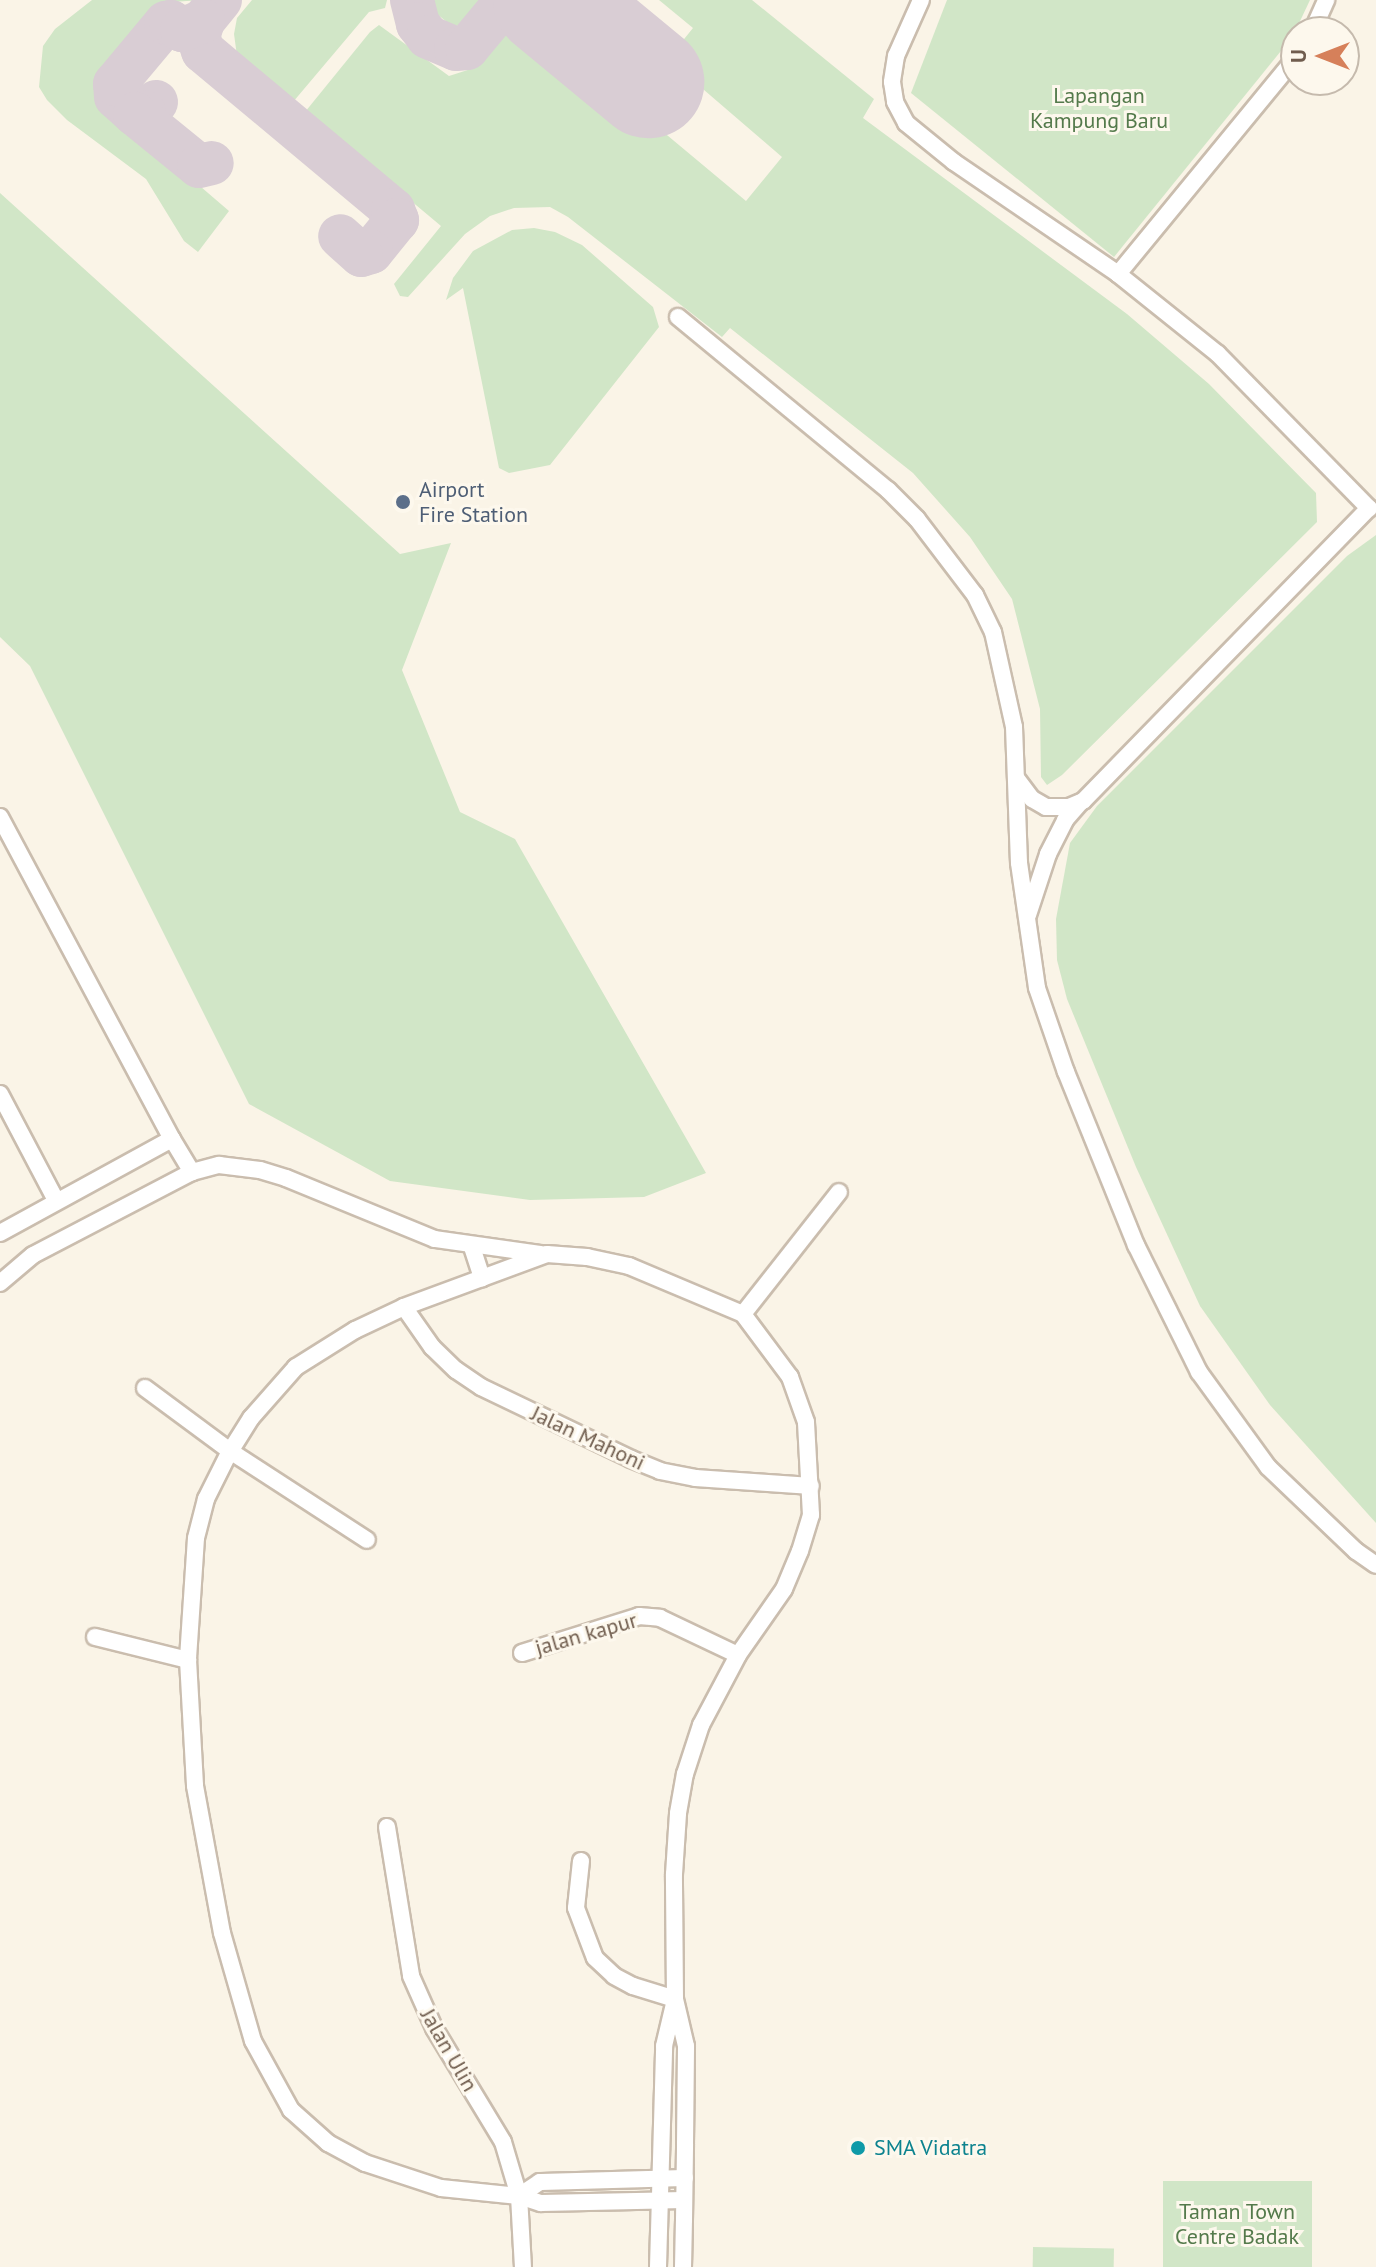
<!DOCTYPE html>
<html>
<head>
<meta charset="utf-8">
<style>
  body { margin:0 }
  #map { position:relative; width:1376px; height:2267px; overflow:hidden; background:#faf4e7; font-family:"PT Sans",sans-serif }
  div>[style] { position:absolute }
  .green>* { inset:0; background:#d1e6c7; transform-origin:0 0 }
  .taxiway>* { height:44px; margin:-22px; padding:0 22px; transform-origin:22px; border-radius:22px; background:#d9cdd4 }
  .runway>* { height:112px; margin:-56px; padding:0 56px; transform-origin:56px; border-radius:56px; background:#d9cdd4 }
  .roads { filter:drop-shadow(2px 0 #cabdae) drop-shadow(-2px 0 #cabdae) drop-shadow(0 2px #cabdae) drop-shadow(0 -2px #cabdae) }
  .street>* { height:16px; margin:-8px; padding:0 8px; transform-origin:8px; border-radius:8px; background:#fff }
  .dots>* { width:22px; height:22px; translate:-50% -50%; box-sizing:border-box; border:4px solid #fdf8ed; border-radius:50% }
  span { translate:-50% -50%; white-space:nowrap; text-align:center; line-height:1.15; -webkit-text-stroke:6px #fdf8ed; paint-order:stroke }
  .park-label { font-size:22px; color:#547a4b }
  .service-label { font-size:22px; color:#4e5e75 }
  .left { translate:0 -50%; text-align:left }
  .street-label { font-size:22px; color:#705d4e }
  .culture-label { font-size:22px; color:#0d838f }
  .north { position:absolute; left:1280px; top:16px; width:80px; height:80px; box-sizing:border-box; background:#fdf8ed; border:2px solid #c5baad; border-radius:50%; rotate:270deg; font-size:22px; font-weight:700; line-height:32px; text-align:center; color:#705d4e }
  .north::after { content:''; display:block; margin:auto; width:28px; height:36px; background:#d6805a; clip-path:polygon(50% 0,100% 100%,50% 72%,0 100%) }
</style>
</head>
<body>
<div id="map">
  <div class="green">
    <div style="clip-path:polygon(92px 0,202px 0,172px 2px,95px 96px,229px 211px,198px 252px,184px 241px,146px 179px,67px 120px,47px 100px,39px 87px,43px 46px,55px 29px)"></div>
    <div style="clip-path:polygon(252px 0,387px 0,385px 8px,369px 12px,293px 102px,237px 56px,234px 34px,237px 18px)"></div>
    <div style="clip-path:polygon(433px 0,483px 0,471px 21px,453px 27px,437px 14px)"></div>
    <div style="clip-path:polygon(659px 0,752px 0,874px 99px,863px 118px,1127px 314px,1209px 384px,1316px 493px,1317px 522px,1062px 775px,1047px 785px,1041px 777px,1040px 709px,1012px 599px,970px 537px,913px 473px,730px 328px,722px 337px,568px 217px,550px 207px,514px 208px,490px 216px,465px 234px,408px 297px,400px 296px,394px 284px,441px 226px,305px 112px,370px 32px,379px 25px,449px 76px,474px 68px,522px 14px,746px 201px,782px 157px,668px 59px,693px 28px)"></div>
    <div style="clip-path:polygon(947px 0,1310px 0,1293px 36px,1114px 257px,911px 93px)"></div>
    <div style="clip-path:polygon(0 193px,400px 554px,451px 543px,402px 670px,460px 812px,515px 839px,706px 1173px,644px 1197px,530px 1200px,390px 1181px,249px 1104px,30px 666px,0 637px)"></div>
    <div style="clip-path:polygon(534px 228px,555px 232px,582px 245px,653px 307px,659px 327px,550px 465px,509px 473px,499px 468px,463px 288px,446px 300px,453px 278px,473px 251px,512px 230px)"></div>
    <div style="clip-path:polygon(1376px 535px,1376px 1523px,1270px 1405px,1200px 1306px,1136px 1167px,1067px 999px,1057px 960px,1056px 919px,1070px 843px,1097px 806px,1347px 556px)"></div>
    <div style="left:1163px;top:2181px;width:149px;height:86px"></div>
    <div style="left:1033px;top:2247px;width:81px;height:20px;rotate:1deg"></div>
  </div>
  <div class="taxiway">
    <div style="left:220px;top:0;width:27px;rotate:129deg"></div>
    <div style="left:203px;top:21px;width:17px;rotate:107deg"></div>
    <div style="left:198px;top:37px;width:15px;rotate:70deg"></div>
    <div style="left:203px;top:51px;width:248px;rotate:39.9deg"></div>
    <div style="left:393px;top:210px;width:11px;rotate:68deg"></div>
    <div style="left:397px;top:220px;width:41px;rotate:129.1deg"></div>
    <div style="left:371px;top:252px;width:10px;rotate:163deg"></div>
    <div style="left:361px;top:255px;width:28px;rotate:-138deg"></div>
    <div style="left:412px;top:0;width:25px;rotate:76deg"></div>
    <div style="left:418px;top:24px;width:16px;rotate:52deg"></div>
    <div style="left:428px;top:37px;width:30px;rotate:23deg"></div>
    <div style="left:456px;top:49px;width:11px;rotate:-5deg"></div>
    <div style="left:467px;top:48px;width:62px;rotate:-50.2deg"></div>
    <div style="left:156px;top:102px;width:16px;rotate:140deg"></div>
    <div style="left:144px;top:112px;width:9px;rotate:167deg"></div>
    <div style="left:135px;top:114px;width:25px;rotate:-138deg"></div>
    <div style="left:116px;top:97px;width:13px;rotate:-94deg"></div>
    <div style="left:115px;top:84px;width:80px;rotate:-50.1deg"></div>
    <div style="left:166px;top:23px;width:5px;rotate:-11deg"></div>
    <div style="left:171px;top:22px;width:14px;rotate:36deg"></div>
    <div style="left:182px;top:30px;width:23px;rotate:-23deg"></div>
    <div style="left:135px;top:114px;width:82px;rotate:39.1deg"></div>
    <div style="left:199px;top:166px;width:13px;rotate:-13deg"></div>
  </div>
  <div class="runway">
    <div style="left:549px;top:0;width:129px;rotate:39.6deg"></div>
  </div>
  <div class="roads">
    <div class="street">
      <div style="left:921px;top:0;width:61px;rotate:114.1deg"></div>
      <div style="left:896px;top:56px;width:26px;rotate:99deg"></div>
      <div style="left:892px;top:82px;width:20px;rotate:81deg"></div>
      <div style="left:895px;top:102px;width:24px;rotate:62deg"></div>
      <div style="left:906px;top:123px;width:62px;rotate:39.1deg"></div>
      <div style="left:954px;top:162px;width:199px;rotate:34.3deg"></div>
      <div style="left:1118px;top:274px;width:128px;rotate:38.7deg"></div>
      <div style="left:1218px;top:354px;width:216px;rotate:45.6deg"></div>
      <div style="left:1369px;top:508px;width:409px;rotate:134.3deg"></div>
      <div style="left:1083px;top:801px;width:15px;rotate:157deg"></div>
      <div style="left:1069px;top:807px;width:23px;rotate:180deg"></div>
      <div style="left:1046px;top:807px;width:16px;rotate:-150deg"></div>
      <div style="left:1032px;top:799px;width:25px;rotate:-127deg"></div>
      <div style="left:1312px;top:32px;width:35px;rotate:-66deg"></div>
      <div style="left:1118px;top:274px;width:281px;rotate:-50.6deg"></div>
      <div style="left:678px;top:317px;width:272px;rotate:39.5deg"></div>
      <div style="left:888px;top:490px;width:41px;rotate:45deg"></div>
      <div style="left:917px;top:519px;width:96px;rotate:52.7deg"></div>
      <div style="left:975px;top:595px;width:41px;rotate:64.1deg"></div>
      <div style="left:993px;top:632px;width:97px;rotate:77.5deg"></div>
      <div style="left:1014px;top:727px;width:136px;rotate:87.9deg"></div>
      <div style="left:1019px;top:863px;width:126px;rotate:81.8deg"></div>
      <div style="left:1037px;top:988px;width:89px;rotate:71deg"></div>
      <div style="left:1066px;top:1072px;width:187px;rotate:68deg"></div>
      <div style="left:1136px;top:1245px;width:142px;rotate:63.6deg"></div>
      <div style="left:1199px;top:1372px;width:117px;rotate:54deg"></div>
      <div style="left:1268px;top:1467px;width:122px;rotate:43.7deg"></div>
      <div style="left:1356px;top:1551px;width:24px;rotate:35deg"></div>
      <div style="left:0;top:817px;width:365px;rotate:61.9deg"></div>
      <div style="left:1028px;top:915px;width:64px;rotate:-71.8deg"></div>
      <div style="left:1048px;top:854px;width:38px;rotate:-63deg"></div>
      <div style="left:1065px;top:820px;width:23px;rotate:-49deg"></div>
      <div style="left:0;top:1094px;width:120px;rotate:62.2deg"></div>
      <div style="left:0;top:1233px;width:196px;rotate:-28.7deg"></div>
      <div style="left:172px;top:1139px;width:39px;rotate:59deg"></div>
      <div style="left:472px;top:1247px;width:33px;rotate:72deg"></div>
      <div style="left:0;top:1283px;width:43px;rotate:-40.3deg"></div>
      <div style="left:33px;top:1255px;width:179px;rotate:-27.6deg"></div>
      <div style="left:192px;top:1172px;width:28px;rotate:-15deg"></div>
      <div style="left:219px;top:1165px;width:41px;rotate:7deg"></div>
      <div style="left:260px;top:1170px;width:27px;rotate:17deg"></div>
      <div style="left:286px;top:1178px;width:161px;rotate:22.3deg"></div>
      <div style="left:435px;top:1239px;width:107px;rotate:8.1deg"></div>
      <div style="left:404px;top:1307px;width:49px;rotate:55deg"></div>
      <div style="left:432px;top:1347px;width:33px;rotate:44deg"></div>
      <div style="left:456px;top:1370px;width:30px;rotate:34deg"></div>
      <div style="left:481px;top:1387px;width:166px;rotate:25.6deg"></div>
      <div style="left:631px;top:1459px;width:31px;rotate:22deg"></div>
      <div style="left:660px;top:1471px;width:37px;rotate:11deg"></div>
      <div style="left:696px;top:1478px;width:115px;rotate:4deg"></div>
      <div style="left:743px;top:1314px;width:155px;rotate:-51.8deg"></div>
      <div style="left:145px;top:1388px;width:106px;rotate:36.5deg"></div>
      <div style="left:230px;top:1451px;width:163px;rotate:33deg"></div>
      <div style="left:95px;top:1637px;width:96px;rotate:13.9deg"></div>
      <div style="left:522px;top:1653px;width:123px;rotate:-17.5deg"></div>
      <div style="left:639px;top:1616px;width:21px;rotate:5deg"></div>
      <div style="left:660px;top:1618px;width:86px;rotate:25.4deg"></div>
      <div style="left:387px;top:1827px;width:151px;rotate:80.8deg"></div>
      <div style="left:411px;top:1976px;width:57px;rotate:66.1deg"></div>
      <div style="left:434px;top:2028px;width:133px;rotate:58.8deg"></div>
      <div style="left:503px;top:2142px;width:56px;rotate:73.5deg"></div>
      <div style="left:519px;top:2196px;width:71px;rotate:86.8deg"></div>
      <div style="left:581px;top:1861px;width:47px;rotate:96.1deg"></div>
      <div style="left:576px;top:1908px;width:53px;rotate:69.2deg"></div>
      <div style="left:595px;top:1958px;width:26px;rotate:43deg"></div>
      <div style="left:614px;top:1976px;width:21px;rotate:28deg"></div>
      <div style="left:633px;top:1986px;width:44px;rotate:17.2deg"></div>
      <div style="left:519px;top:2196px;width:25px;rotate:-34deg"></div>
      <div style="left:540px;top:2182px;width:145px;rotate:-1.6deg"></div>
      <div style="left:658px;top:2267px;width:221px;rotate:-88.4deg"></div>
      <div style="left:664px;top:2046px;width:43px;rotate:-76.6deg"></div>
      <div style="left:683px;top:2267px;width:47px;rotate:-88.8deg"></div>
      <div style="left:684px;top:2220px;width:76px;rotate:-89.2deg"></div>
      <div style="left:685px;top:2144px;width:98px;rotate:-89.4deg"></div>
      <div style="left:686px;top:2046px;width:48px;rotate:-103.2deg"></div>
      <div style="left:675px;top:1999px;width:125px;rotate:-90.5deg"></div>
      <div style="left:674px;top:1874px;width:61px;rotate:-86.2deg"></div>
      <div style="left:678px;top:1813px;width:40px;rotate:-80deg"></div>
      <div style="left:685px;top:1774px;width:52px;rotate:-71.9deg"></div>
      <div style="left:701px;top:1725px;width:79px;rotate:-62.1deg"></div>
      <div style="left:738px;top:1655px;width:80px;rotate:-55.1deg"></div>
      <div style="left:784px;top:1589px;width:41px;rotate:-67.2deg"></div>
      <div style="left:800px;top:1551px;width:38px;rotate:-73deg"></div>
      <div style="left:811px;top:1515px;width:93px;rotate:-93.1deg"></div>
      <div style="left:806px;top:1422px;width:48px;rotate:-109.6deg"></div>
      <div style="left:790px;top:1377px;width:79px;rotate:-126.7deg"></div>
      <div style="left:743px;top:1314px;width:124px;rotate:-157.2deg"></div>
      <div style="left:629px;top:1266px;width:43px;rotate:-167.9deg"></div>
      <div style="left:587px;top:1257px;width:40px;rotate:-175.7deg"></div>
      <div style="left:547px;top:1254px;width:153px;rotate:159.7deg"></div>
      <div style="left:404px;top:1307px;width:54px;rotate:154.9deg"></div>
      <div style="left:355px;top:1330px;width:70px;rotate:147.9deg"></div>
      <div style="left:296px;top:1367px;width:68px;rotate:131.4deg"></div>
      <div style="left:251px;top:1418px;width:39px;rotate:122deg"></div>
      <div style="left:230px;top:1451px;width:54px;rotate:116.6deg"></div>
      <div style="left:206px;top:1499px;width:40px;rotate:104.4deg"></div>
      <div style="left:196px;top:1538px;width:122px;rotate:93.8deg"></div>
      <div style="left:188px;top:1660px;width:126px;rotate:86.8deg"></div>
      <div style="left:195px;top:1786px;width:149px;rotate:79.6deg"></div>
      <div style="left:222px;top:1933px;width:112px;rotate:74deg"></div>
      <div style="left:253px;top:2041px;width:79px;rotate:61.2deg"></div>
      <div style="left:291px;top:2110px;width:50px;rotate:41.7deg"></div>
      <div style="left:328px;top:2143px;width:42px;rotate:28.4deg"></div>
      <div style="left:365px;top:2163px;width:80px;rotate:18.2deg"></div>
      <div style="left:441px;top:2188px;width:78px;rotate:5.9deg"></div>
      <div style="left:519px;top:2196px;width:23px;rotate:18deg"></div>
      <div style="left:541px;top:2203px;width:143px;rotate:-1.2deg"></div>
    </div>
  </div>
  <div class="dots">
    <div style="left:403px;top:502px;background:#5c6f8a"></div>
    <div style="left:858px;top:2148px;background:#0f9aa8"></div>
  </div>
  <div class="park-label">
    <span style="left:1099px;top:108px">Lapangan<br>Kampung Baru</span>
    <span style="left:1237px;top:2224px">Taman Town<br>Centre Badak</span>
  </div>
  <div class="service-label">
    <span class="left" style="left:419px;top:502px">Airport<br>Fire Station</span>
  </div>
  <div class="street-label">
    <span style="left:588px;top:1438px;rotate:25deg">Jalan Mahoni</span>
    <span style="left:586px;top:1634px;rotate:-16deg">jalan kapur</span>
    <span style="left:449px;top:2050px;rotate:60deg">Jalan Ulin</span>
  </div>
  <div class="culture-label">
    <span class="left" style="left:874px;top:2148px">SMA Vidatra</span>
  </div>
  <div class="north">U</div>
</div>
</body>
</html>
